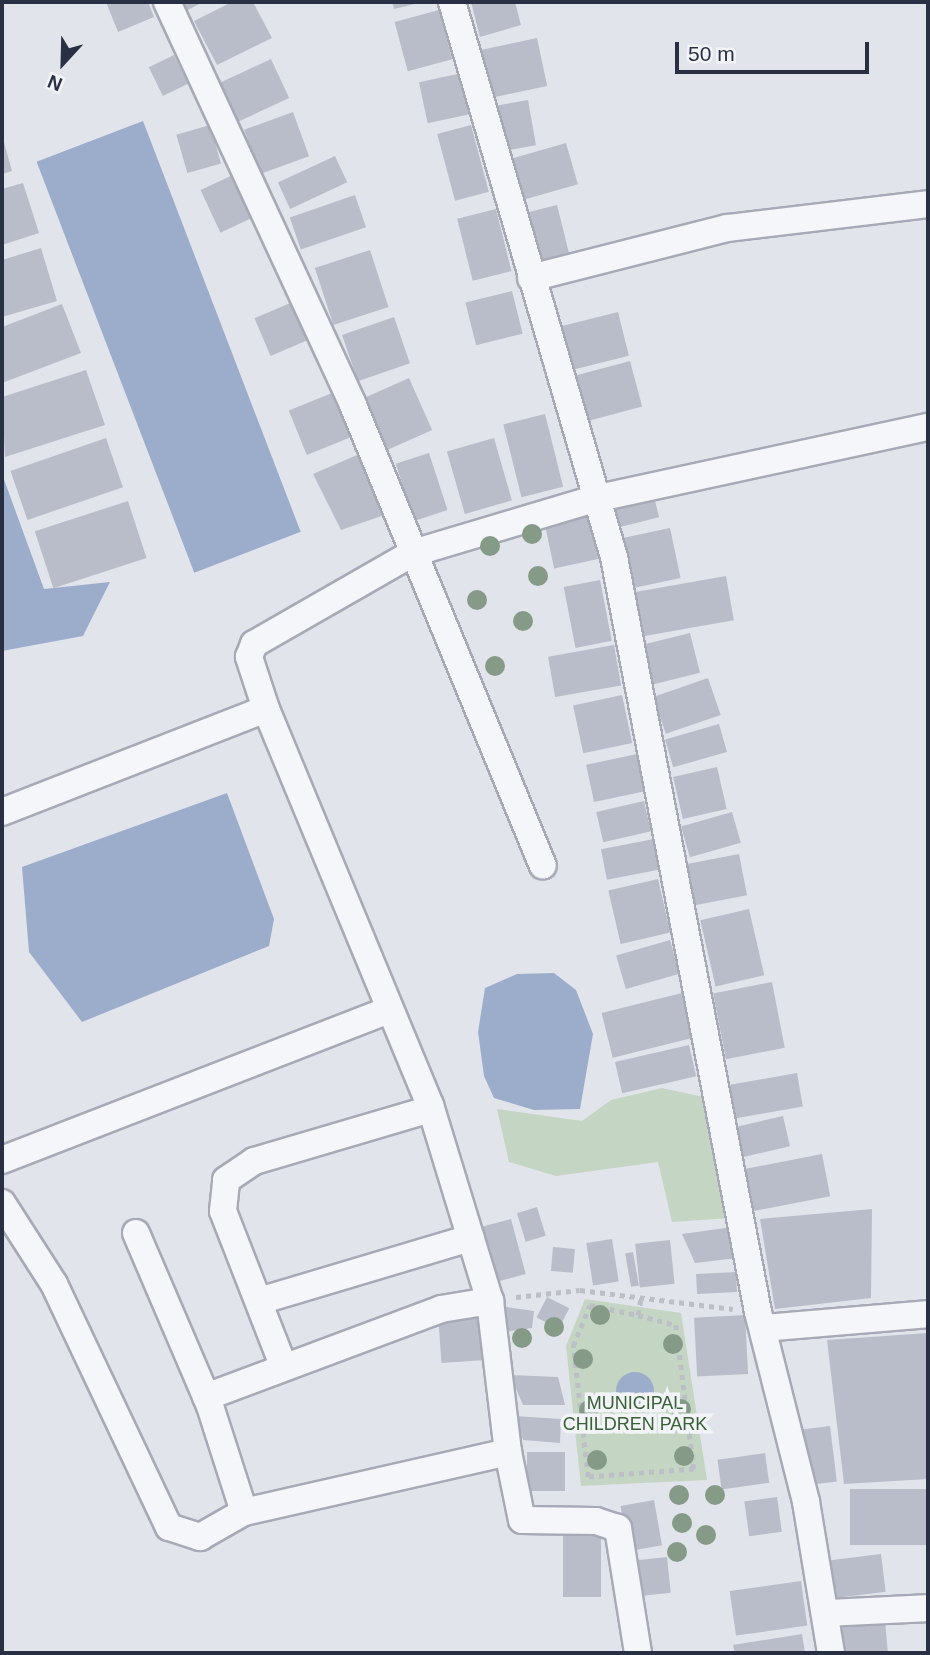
<!DOCTYPE html>
<html>
<head>
<meta charset="utf-8">
<style>
  body { margin:0 }
  #map { position:relative; width:930px; height:1655px; overflow:hidden; background:#e2e4eb; font-family:Arial,sans-serif }
  div>[style] { position:absolute }
  .green>* { inset:0; background:#c5d5c3 }
  .water>* { inset:0; background:#9cadcc; transform-origin:0 0 }
  .round { border-radius:50% }
  .building>* { inset:0; background:#b9bdc9; transform-origin:0 0 }
  .path>* { height:4.5px; margin-top:-2.25px; transform-origin:0; background:repeating-linear-gradient(90deg,#bcbfc6 0 5px,transparent 0 10px) }
  .roads { filter:drop-shadow(2px 0 #a7aab6) drop-shadow(-2px 0 #a7aab6) drop-shadow(0 2px #a7aab6) drop-shadow(0 -2px #a7aab6) }
  .minor>* { height:26px; margin:-13px; padding:0 13px; transform-origin:13px; border-radius:13px; background:#f5f6f9 }
  .trees>* { width:20px; height:20px; margin:-10px; border-radius:50%; background:#859b87 }
  span { translate:-50% -50%; white-space:nowrap; text-align:center; line-height:1.15; -webkit-text-stroke:7px #f2f4f8; paint-order:stroke }
  .park-label { font-size:18px; color:#396036 }
  .frame { position:absolute; inset:0; border:4px solid #293044; pointer-events:none }
  .north { position:absolute; left:28px; top:28px; width:70px; height:70px; -webkit-text-stroke:5px #f2f4f8; paint-order:stroke; rotate:202deg; font-size:19px; font-weight:700; line-height:28px; text-align:center; color:#293044 }
  .north::after { content:''; display:block; margin:auto; width:24px; height:32px; background:#293044; clip-path:polygon(50% 0,100% 100%,50% 72%,0 100%) }
  .scale { position:absolute; left:675px; top:42px; width:194px; height:32px; box-sizing:border-box; border:4px solid #293044; border-top:0; padding-left:9px; font-size:21px; line-height:24px; white-space:nowrap; color:#293044; -webkit-text-stroke:5px #f2f4f8; paint-order:stroke }
</style>
</head>
<body>
<div id="map">
  <div class="green">
    <div style="clip-path:polygon(662px 1088px,708px 1098px,730px 1218px,672px 1222px,658px 1162px,556px 1176px,509px 1162px,497px 1109px,582px 1121px,611px 1100px)"></div>
    <div style="clip-path:polygon(585px 1299px,681px 1313px,707px 1480px,581px 1486px,566px 1346px)"></div>
  </div>
  <div class="water">
    <div style="left:143px;top:121px;width:440px;height:114px;rotate:69deg"></div>
    <div style="clip-path:polygon(2px 474px,44px 589px,110px 582px,83px 636px,2px 651px)"></div>
    <div style="clip-path:polygon(227px 793px,274px 919px,269px 946px,82px 1022px,29px 952px,22px 867px)"></div>
    <div style="clip-path:polygon(554px 973px,576px 990px,593px 1034px,580px 1109px,534px 1110px,494px 1098px,484px 1076px,478px 1032px,485px 988px,517px 974px)"></div>
    <div class="round" style="left:616px;top:1372px;width:38px;height:38px"></div>
  </div>
  <div class="building">
    <div style="clip-path:polygon(106px 2px,148px 2px,154px 17px,118px 32px)"></div>
    <div style="clip-path:polygon(181px 2px,203px 2px,186px 11px)"></div>
    <div style="clip-path:polygon(232px 2px,253px 2px,272px 38px,217px 65px,194px 21px)"></div>
    <div style="clip-path:polygon(392px 2px,419px 2px,419px 3px,394px 9px)"></div>
    <div style="clip-path:polygon(471px 2px,515px 2px,521px 25px,480px 37px)"></div>
    <div style="left:439px;top:10px;width:51px;height:46px;rotate:75deg"></div>
    <div style="left:537px;top:38px;width:49px;height:59px;rotate:78deg"></div>
    <div style="left:174px;top:55px;width:32px;height:28px;rotate:64deg"></div>
    <div style="left:271px;top:59px;width:43px;height:60px;rotate:65deg"></div>
    <div style="left:462px;top:73px;width:42px;height:44px;rotate:78deg"></div>
    <div style="left:528px;top:100px;width:46px;height:34px;rotate:80deg"></div>
    <div style="left:293px;top:112px;width:47px;height:52px;rotate:70deg"></div>
    <div style="left:210px;top:125px;width:40px;height:35px;rotate:74deg"></div>
    <div style="left:471px;top:125px;width:69px;height:35px;rotate:75deg"></div>
    <div style="clip-path:polygon(2px 135px,12px 171px,2px 174px)"></div>
    <div style="left:566px;top:143px;width:43px;height:58px;rotate:74deg"></div>
    <div style="left:335px;top:156px;width:29px;height:63px;rotate:65deg"></div>
    <div style="left:235px;top:174px;width:47px;height:38px;rotate:65deg"></div>
    <div style="clip-path:polygon(23px 183px,39px 233px,2px 245px,2px 189px)"></div>
    <div style="left:355px;top:195px;width:34px;height:69px;rotate:71deg"></div>
    <div style="left:557px;top:205px;width:57px;height:37px;rotate:76deg"></div>
    <div style="left:496px;top:209px;width:64px;height:40px;rotate:76deg"></div>
    <div style="clip-path:polygon(41px 248px,57px 301px,2px 317px,2px 260px)"></div>
    <div style="left:370px;top:250px;width:60px;height:58px;rotate:72deg"></div>
    <div style="left:512px;top:291px;width:44px;height:48px;rotate:76deg"></div>
    <div style="left:295px;top:301px;width:41px;height:44px;rotate:67deg"></div>
    <div style="clip-path:polygon(62px 304px,81px 353px,2px 383px,2px 327px)"></div>
    <div style="left:618px;top:312px;width:45px;height:64px;rotate:76deg"></div>
    <div style="left:394px;top:317px;width:49px;height:55px;rotate:71deg"></div>
    <div style="left:630px;top:361px;width:47px;height:61px;rotate:75deg"></div>
    <div style="clip-path:polygon(86px 370px,105px 425px,5px 457px,2px 397px)"></div>
    <div style="left:409px;top:378px;width:57px;height:51px;rotate:66deg"></div>
    <div style="left:337px;top:391px;width:48px;height:52px;rotate:68deg"></div>
    <div style="left:545px;top:414px;width:75px;height:43px;rotate:76deg"></div>
    <div style="left:106px;top:438px;width:52px;height:101px;rotate:71deg"></div>
    <div style="left:494px;top:438px;width:65px;height:49px;rotate:74deg"></div>
    <div style="clip-path:polygon(364px 452px,393px 512px,341px 530px,313px 474px)"></div>
    <div style="left:429px;top:453px;width:60px;height:35px;rotate:72deg"></div>
    <div style="left:653px;top:493px;width:25px;height:42px;rotate:76deg"></div>
    <div style="left:128px;top:501px;width:60px;height:98px;rotate:72deg"></div>
    <div style="left:589px;top:516px;width:44px;height:45px;rotate:78deg"></div>
    <div style="left:670px;top:528px;width:51px;height:52px;rotate:78deg"></div>
    <div style="left:726px;top:576px;width:45px;height:92px;rotate:80deg"></div>
    <div style="left:600px;top:580px;width:62px;height:37px;rotate:79deg"></div>
    <div style="left:690px;top:633px;width:41px;height:52px;rotate:76deg"></div>
    <div style="left:614px;top:645px;width:41px;height:67px;rotate:80deg"></div>
    <div style="left:708px;top:678px;width:39px;height:58px;rotate:71deg"></div>
    <div style="left:622px;top:695px;width:49px;height:50px;rotate:78deg"></div>
    <div style="left:719px;top:724px;width:29px;height:56px;rotate:74deg"></div>
    <div style="left:637px;top:754px;width:38px;height:52px;rotate:78deg"></div>
    <div style="left:717px;top:767px;width:43px;height:45px;rotate:77deg"></div>
    <div style="left:644px;top:801px;width:31px;height:49px;rotate:77deg"></div>
    <div style="left:732px;top:812px;width:32px;height:53px;rotate:74deg"></div>
    <div style="left:654px;top:839px;width:31px;height:54px;rotate:79deg"></div>
    <div style="left:739px;top:854px;width:42px;height:53px;rotate:79deg"></div>
    <div style="left:658px;top:879px;width:55px;height:51px;rotate:77deg"></div>
    <div style="left:749px;top:909px;width:68px;height:50px;rotate:77deg"></div>
    <div style="left:670px;top:940px;width:35px;height:56px;rotate:74deg"></div>
    <div style="left:772px;top:982px;width:67px;height:60px;rotate:79deg"></div>
    <div style="left:686px;top:992px;width:46px;height:87px;rotate:76deg"></div>
    <div style="left:689px;top:1045px;width:32px;height:76px;rotate:77deg"></div>
    <div style="left:797px;top:1073px;width:34px;height:68px;rotate:80deg"></div>
    <div style="left:783px;top:1116px;width:31px;height:49px;rotate:77deg"></div>
    <div style="left:822px;top:1154px;width:43px;height:79px;rotate:79deg"></div>
    <div style="left:537px;top:1207px;width:30px;height:21px;rotate:73deg"></div>
    <div style="clip-path:polygon(872px 1209px,871px 1298px,775px 1309px,760px 1219px)"></div>
    <div style="left:511px;top:1219px;width:57px;height:34px;rotate:75deg"></div>
    <div style="clip-path:polygon(733px 1227px,738px 1258px,695px 1263px,682px 1234px)"></div>
    <div style="left:612px;top:1239px;width:43px;height:26px;rotate:81deg"></div>
    <div style="left:670px;top:1240px;width:44px;height:35px;rotate:84deg"></div>
    <div style="left:553px;top:1247px;width:22px;height:24px;rotate:5deg"></div>
    <div style="left:633px;top:1252px;width:34px;height:8px;rotate:80deg"></div>
    <div style="left:736px;top:1272px;width:20px;height:40px;rotate:87deg"></div>
    <div style="left:547px;top:1297px;width:25px;height:23px;rotate:27deg"></div>
    <div style="clip-path:polygon(500px 1306px,534px 1311px,532px 1328px,504px 1332px)"></div>
    <div style="left:482px;top:1312px;width:48px;height:44px;rotate:86deg"></div>
    <div style="left:745px;top:1315px;width:59px;height:51px;rotate:87deg"></div>
    <div style="clip-path:polygon(928px 1333px,928px 1479px,844px 1484px,827px 1340px)"></div>
    <div style="clip-path:polygon(510px 1375px,558px 1377px,565px 1405px,523px 1405px)"></div>
    <div style="clip-path:polygon(515px 1416px,561px 1419px,560px 1443px,523px 1440px)"></div>
    <div style="left:830px;top:1426px;width:56px;height:36px;rotate:83deg"></div>
    <div style="left:527px;top:1452px;width:38px;height:39px"></div>
    <div style="left:765px;top:1453px;width:30px;height:48px;rotate:82deg"></div>
    <div style="left:928px;top:1489px;width:56px;height:78px;rotate:90deg"></div>
    <div style="left:777px;top:1497px;width:35px;height:33px;rotate:82deg"></div>
    <div style="left:654px;top:1500px;width:46px;height:34px;rotate:80deg"></div>
    <div style="left:563px;top:1533px;width:38px;height:64px"></div>
    <div style="left:881px;top:1554px;width:38px;height:59px;rotate:83deg"></div>
    <div style="left:667px;top:1557px;width:36px;height:35px;rotate:84deg"></div>
    <div style="left:801px;top:1581px;width:45px;height:72px;rotate:82deg"></div>
    <div style="left:885px;top:1620px;width:33px;height:43px;rotate:85deg"></div>
    <div style="clip-path:polygon(802px 1634px,805px 1653px,735px 1653px,733px 1645px)"></div>
  </div>
  <div class="path">
    <div style="left:516px;top:1297px;width:64px;rotate:-6.2deg"></div>
    <div style="left:580px;top:1290px;width:154px;rotate:7.1deg"></div>
    <div style="left:638px;top:1315px;width:39px;rotate:15deg"></div>
    <div style="left:676px;top:1325px;width:145px;rotate:82.9deg"></div>
    <div style="left:694px;top:1469px;width:106px;rotate:175.7deg"></div>
    <div style="left:588px;top:1477px;width:132px;rotate:-96.5deg"></div>
    <div style="left:573px;top:1346px;width:44px;rotate:-67.5deg"></div>
    <div style="left:590px;top:1305px;width:49px;rotate:11.8deg"></div>
    <div style="left:638px;top:1315px;width:18px;rotate:-81deg"></div>
  </div>
  <div class="roads">
    <div class="minor">
      <div style="left:167px;top:2px;width:444px;rotate:65.2deg"></div>
      <div style="left:353px;top:405px;width:498px;rotate:67.6deg"></div>
      <div style="left:452px;top:2px;width:578px;rotate:73.73deg"></div>
      <div style="left:614px;top:557px;width:769px;rotate:79.2deg"></div>
      <div style="left:758px;top:1312px;width:196px;rotate:75.8deg"></div>
      <div style="left:806px;top:1502px;width:153px;rotate:80.6deg"></div>
      <div style="left:531px;top:278px;width:202px;rotate:-14.3deg"></div>
      <div style="left:727px;top:228px;width:202px;rotate:-6.8deg"></div>
      <div style="left:266px;top:709px;width:55px;rotate:-108.1deg"></div>
      <div style="left:249px;top:657px;width:14px;rotate:-69deg"></div>
      <div style="left:254px;top:644px;width:183px;rotate:-29.8deg"></div>
      <div style="left:413px;top:553px;width:189px;rotate:-16.6deg"></div>
      <div style="left:594px;top:499px;width:342px;rotate:-12.2deg"></div>
      <div style="left:2px;top:812px;width:283px;rotate:-21.3deg"></div>
      <div style="left:266px;top:709px;width:429px;rotate:67.5deg"></div>
      <div style="left:430px;top:1105px;width:205px;rotate:73deg"></div>
      <div style="left:490px;top:1301px;width:152px;rotate:83.2deg"></div>
      <div style="left:2px;top:1160px;width:414px;rotate:-21.2deg"></div>
      <div style="left:2px;top:1203px;width:96px;rotate:57.3deg"></div>
      <div style="left:54px;top:1284px;width:269px;rotate:64.7deg"></div>
      <div style="left:169px;top:1527px;width:33px;rotate:18deg"></div>
      <div style="left:200px;top:1537px;width:51px;rotate:-29.6deg"></div>
      <div style="left:244px;top:1512px;width:271px;rotate:-12.8deg"></div>
      <div style="left:508px;top:1452px;width:69px;rotate:78.4deg"></div>
      <div style="left:522px;top:1520px;width:74px;rotate:0.8deg"></div>
      <div style="left:596px;top:1521px;width:23px;rotate:18deg"></div>
      <div style="left:618px;top:1528px;width:127px;rotate:80.9deg"></div>
      <div style="left:136px;top:1233px;width:188px;rotate:66.8deg"></div>
      <div style="left:210px;top:1406px;width:111px;rotate:72.2deg"></div>
      <div style="left:259px;top:1301px;width:221px;rotate:-16.6deg"></div>
      <div style="left:763px;top:1328px;width:166px;rotate:-4.8deg"></div>
      <div style="left:283px;top:1365px;width:165px;rotate:-111.3deg"></div>
      <div style="left:223px;top:1211px;width:31px;rotate:-84deg"></div>
      <div style="left:226px;top:1180px;width:34px;rotate:-34deg"></div>
      <div style="left:254px;top:1161px;width:184px;rotate:-16.4deg"></div>
      <div style="left:206px;top:1397px;width:251px;rotate:-20.5deg"></div>
      <div style="left:441px;top:1309px;width:50px;rotate:-9.3deg"></div>
      <div style="left:827px;top:1613px;width:101px;rotate:-2.8deg"></div>
    </div>
  </div>
  <div class="trees">
    <div style="left:532px;top:534px"></div>
    <div style="left:490px;top:546px"></div>
    <div style="left:538px;top:576px"></div>
    <div style="left:477px;top:600px"></div>
    <div style="left:523px;top:621px"></div>
    <div style="left:495px;top:666px"></div>
    <div style="left:600px;top:1315px"></div>
    <div style="left:554px;top:1327px"></div>
    <div style="left:522px;top:1338px"></div>
    <div style="left:673px;top:1344px"></div>
    <div style="left:583px;top:1359px"></div>
    <div style="left:681px;top:1409px"></div>
    <div style="left:589px;top:1410px"></div>
    <div style="left:684px;top:1456px"></div>
    <div style="left:597px;top:1460px"></div>
    <div style="left:679px;top:1495px"></div>
    <div style="left:715px;top:1495px"></div>
    <div style="left:682px;top:1523px"></div>
    <div style="left:706px;top:1535px"></div>
    <div style="left:677px;top:1552px"></div>
  </div>
  <div class="park-label">
    <span style="left:635px;top:1414px">MUNICIPAL<br>CHILDREN PARK</span>
  </div>
  <div class="frame"></div>
  <div class="north">N</div>
  <div class="scale">50 m</div>
</div>
</body>
</html>
